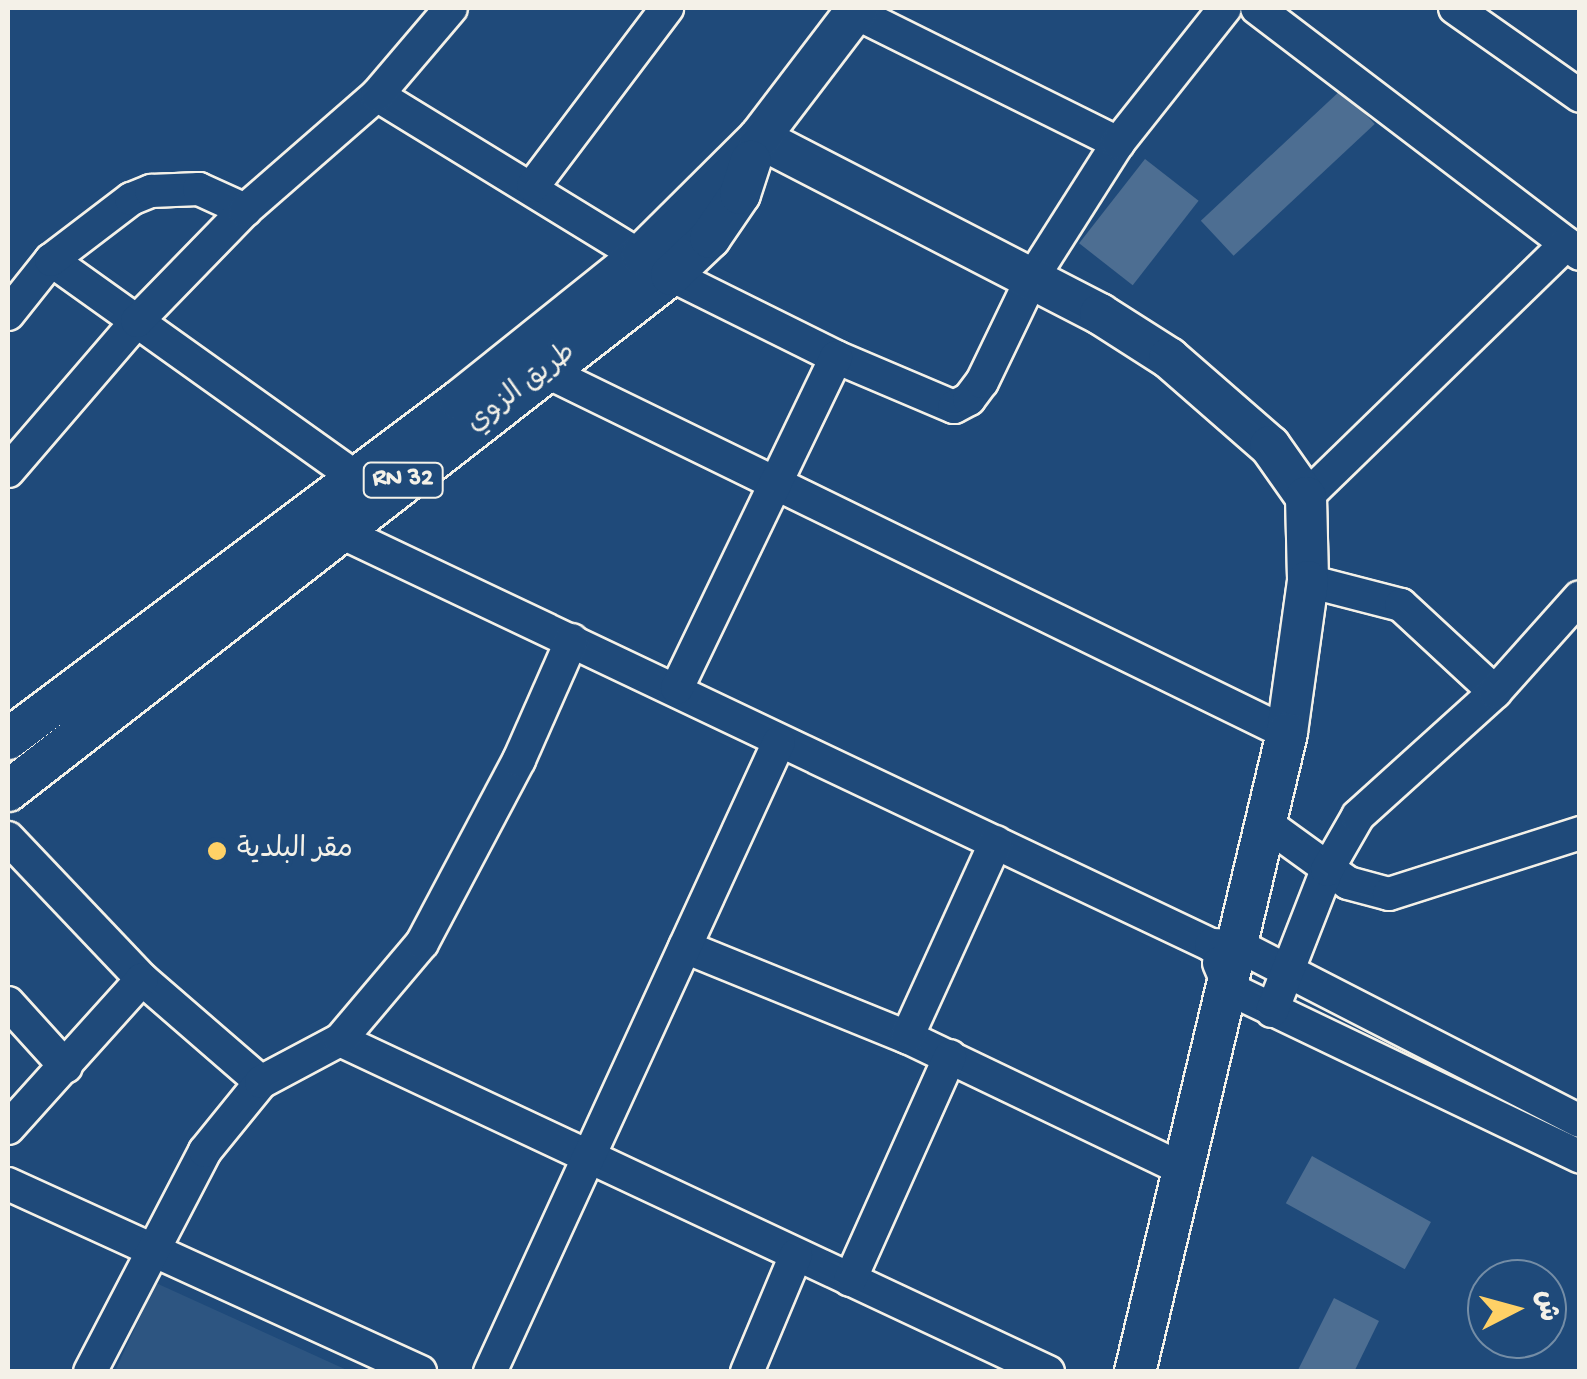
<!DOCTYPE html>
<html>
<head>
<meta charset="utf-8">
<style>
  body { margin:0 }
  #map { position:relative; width:1587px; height:1379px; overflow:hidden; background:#1f4a7a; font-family:"Gochi Hand","Playpen Sans Arabic",sans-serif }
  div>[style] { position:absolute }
  .built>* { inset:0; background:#2d5581 }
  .building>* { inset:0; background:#4d6e92; transform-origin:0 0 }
  .roads { filter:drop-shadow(2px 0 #f4f1e8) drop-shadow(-2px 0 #f4f1e8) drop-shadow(0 2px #f4f1e8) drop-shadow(0 -2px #f4f1e8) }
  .minor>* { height:32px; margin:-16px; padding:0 16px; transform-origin:16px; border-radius:16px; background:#1f4a7a }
  .major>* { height:40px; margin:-20px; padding:0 20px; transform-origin:20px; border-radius:20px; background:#1f4a7a }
  .dots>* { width:28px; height:28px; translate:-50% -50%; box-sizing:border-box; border:5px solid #1f4a7a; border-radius:50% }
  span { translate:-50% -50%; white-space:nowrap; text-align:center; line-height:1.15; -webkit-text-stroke:8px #1f4a7a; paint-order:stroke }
  .shield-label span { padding:2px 8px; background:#1f4a7a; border:2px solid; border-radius:8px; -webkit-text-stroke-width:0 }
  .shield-label { font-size:25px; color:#f4f1e8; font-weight:700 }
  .street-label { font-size:28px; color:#f4f1e8 }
  .poi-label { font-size:28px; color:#f4f1e8 }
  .left { translate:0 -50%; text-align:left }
  .frame { position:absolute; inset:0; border:10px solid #f4f1e8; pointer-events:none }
  .north { position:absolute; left:1467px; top:1259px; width:100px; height:100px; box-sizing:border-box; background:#1f4a7a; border:2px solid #748da6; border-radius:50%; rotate:84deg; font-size:28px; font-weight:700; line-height:40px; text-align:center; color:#f4f1e8 }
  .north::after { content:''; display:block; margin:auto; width:35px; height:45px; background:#ffd166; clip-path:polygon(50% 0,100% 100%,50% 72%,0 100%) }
</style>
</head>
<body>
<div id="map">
  <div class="built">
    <div style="clip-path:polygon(156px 1283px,349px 1371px,115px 1371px)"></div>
  </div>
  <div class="building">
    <div style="left:1342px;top:89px;width:48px;height:193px;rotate:47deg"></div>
    <div style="left:1145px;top:159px;width:68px;height:107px;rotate:38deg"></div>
    <div style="left:1312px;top:1156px;width:136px;height:54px;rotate:29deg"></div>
    <div style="clip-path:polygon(1334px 1298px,1379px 1321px,1354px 1372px,1297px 1372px)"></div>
  </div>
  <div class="roads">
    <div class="minor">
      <div style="left:1257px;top:8px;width:406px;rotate:37.3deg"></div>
      <div style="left:1455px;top:8px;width:153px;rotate:35.1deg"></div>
      <div style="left:854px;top:12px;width:295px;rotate:26.4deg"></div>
      <div style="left:377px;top:95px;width:345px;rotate:31.5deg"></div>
      <div style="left:671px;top:275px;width:184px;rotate:26.4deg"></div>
      <div style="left:836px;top:357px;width:128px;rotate:23deg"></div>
      <div style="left:954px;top:407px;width:17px;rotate:-28deg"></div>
      <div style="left:969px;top:399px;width:21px;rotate:-53deg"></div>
      <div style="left:982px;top:382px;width:113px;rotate:-64.3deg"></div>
      <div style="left:1031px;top:280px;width:162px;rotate:-57.6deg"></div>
      <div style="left:1118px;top:143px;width:172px;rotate:-51.6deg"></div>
      <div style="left:533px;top:186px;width:223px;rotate:-53deg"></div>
      <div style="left:51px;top:260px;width:396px;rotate:35.5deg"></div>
      <div style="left:8px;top:314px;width:69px;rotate:-51.5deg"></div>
      <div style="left:51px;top:260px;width:101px;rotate:-37.3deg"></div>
      <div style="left:131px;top:199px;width:22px;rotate:-22deg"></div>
      <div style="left:151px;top:191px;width:48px;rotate:-2.4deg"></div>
      <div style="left:199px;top:189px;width:51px;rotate:24.5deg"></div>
      <div style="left:527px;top:362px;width:846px;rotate:26.02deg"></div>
      <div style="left:8px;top:471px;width:198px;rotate:-49.3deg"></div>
      <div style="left:137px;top:321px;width:155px;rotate:-45.8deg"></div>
      <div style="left:245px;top:210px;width:175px;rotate:-41.1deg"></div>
      <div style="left:377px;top:95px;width:114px;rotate:-49.6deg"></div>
      <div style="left:1306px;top:497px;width:363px;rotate:-44.2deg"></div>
      <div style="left:322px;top:523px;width:984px;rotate:25.39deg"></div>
      <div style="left:1211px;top:945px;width:28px;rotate:2deg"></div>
      <div style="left:1239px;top:946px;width:383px;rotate:27.2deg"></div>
      <div style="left:1308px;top:581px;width:96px;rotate:14.5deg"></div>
      <div style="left:1401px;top:605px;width:128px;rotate:42.8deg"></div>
      <div style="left:677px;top:688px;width:367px;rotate:-64.3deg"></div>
      <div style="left:1268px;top:825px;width:99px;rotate:35.9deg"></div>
      <div style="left:1348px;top:883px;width:42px;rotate:15deg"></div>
      <div style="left:1389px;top:894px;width:201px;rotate:-17.7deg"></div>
      <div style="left:8px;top:838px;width:195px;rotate:46.5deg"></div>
      <div style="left:142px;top:979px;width:157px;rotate:40.9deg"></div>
      <div style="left:685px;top:947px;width:240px;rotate:22.1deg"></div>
      <div style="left:907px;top:1037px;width:306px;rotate:25.6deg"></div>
      <div style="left:1219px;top:963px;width:28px;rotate:67deg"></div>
      <div style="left:1230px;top:989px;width:388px;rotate:25.6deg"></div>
      <div style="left:8px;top:1003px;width:86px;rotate:47.8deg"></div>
      <div style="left:1272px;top:1011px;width:151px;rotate:-68.7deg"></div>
      <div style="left:1327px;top:870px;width:62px;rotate:-60.1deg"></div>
      <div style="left:1358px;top:816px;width:185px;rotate:-42.1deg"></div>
      <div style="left:1495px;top:692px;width:127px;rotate:-48.2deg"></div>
      <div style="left:907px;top:1037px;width:214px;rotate:-65.5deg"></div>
      <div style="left:340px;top:1040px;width:782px;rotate:25.12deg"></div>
      <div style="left:8px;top:1128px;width:200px;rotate:-48deg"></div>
      <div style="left:8px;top:1184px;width:453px;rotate:24.5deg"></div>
      <div style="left:850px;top:1280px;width:245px;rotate:-65.9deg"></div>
      <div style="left:90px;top:1372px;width:249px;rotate:-62.5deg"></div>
      <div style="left:205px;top:1151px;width:89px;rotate:-50.9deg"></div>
      <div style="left:261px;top:1082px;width:89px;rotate:-28deg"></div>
      <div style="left:340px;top:1040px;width:127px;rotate:-49.8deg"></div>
      <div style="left:422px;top:943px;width:207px;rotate:-62.1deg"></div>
      <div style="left:519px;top:760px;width:131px;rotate:-66.2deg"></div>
      <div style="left:490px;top:1372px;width:693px;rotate:-65.36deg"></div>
      <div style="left:747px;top:1372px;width:127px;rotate:-67.3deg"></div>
    </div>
    <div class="major">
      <div style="left:759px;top:138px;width:384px;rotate:27.3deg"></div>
      <div style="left:1100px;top:314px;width:82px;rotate:32.5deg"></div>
      <div style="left:1169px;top:358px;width:134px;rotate:41.1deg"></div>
      <div style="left:1270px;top:446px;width:62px;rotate:54.8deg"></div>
      <div style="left:1306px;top:497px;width:84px;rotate:88.6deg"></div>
      <div style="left:1308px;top:581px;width:153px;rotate:97.9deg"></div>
      <div style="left:1287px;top:733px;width:657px;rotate:103.38deg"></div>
      <div style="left:8px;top:739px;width:565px;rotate:-36.87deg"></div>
      <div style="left:460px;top:400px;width:233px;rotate:-38.7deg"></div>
      <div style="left:642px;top:254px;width:165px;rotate:-44.8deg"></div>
      <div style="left:759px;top:138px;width:163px;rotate:-52.7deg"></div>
      <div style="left:8px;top:791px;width:840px;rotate:-37.89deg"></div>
      <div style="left:671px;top:275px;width:54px;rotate:-43.5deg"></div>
      <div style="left:710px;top:238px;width:53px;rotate:-55.7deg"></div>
      <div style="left:740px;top:194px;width:35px;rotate:-72deg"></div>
    </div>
  </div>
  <div class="dots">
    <div style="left:217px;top:851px;background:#ffd166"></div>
  </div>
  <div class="shield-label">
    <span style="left:403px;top:480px">RN 32</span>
  </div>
  <div class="street-label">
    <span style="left:522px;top:389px;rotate:-37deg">طريق الزوي</span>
  </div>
  <div class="poi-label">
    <span class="left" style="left:237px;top:851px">مقر البلدية</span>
  </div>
  <div class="frame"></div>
  <div class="north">ش</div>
</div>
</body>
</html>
